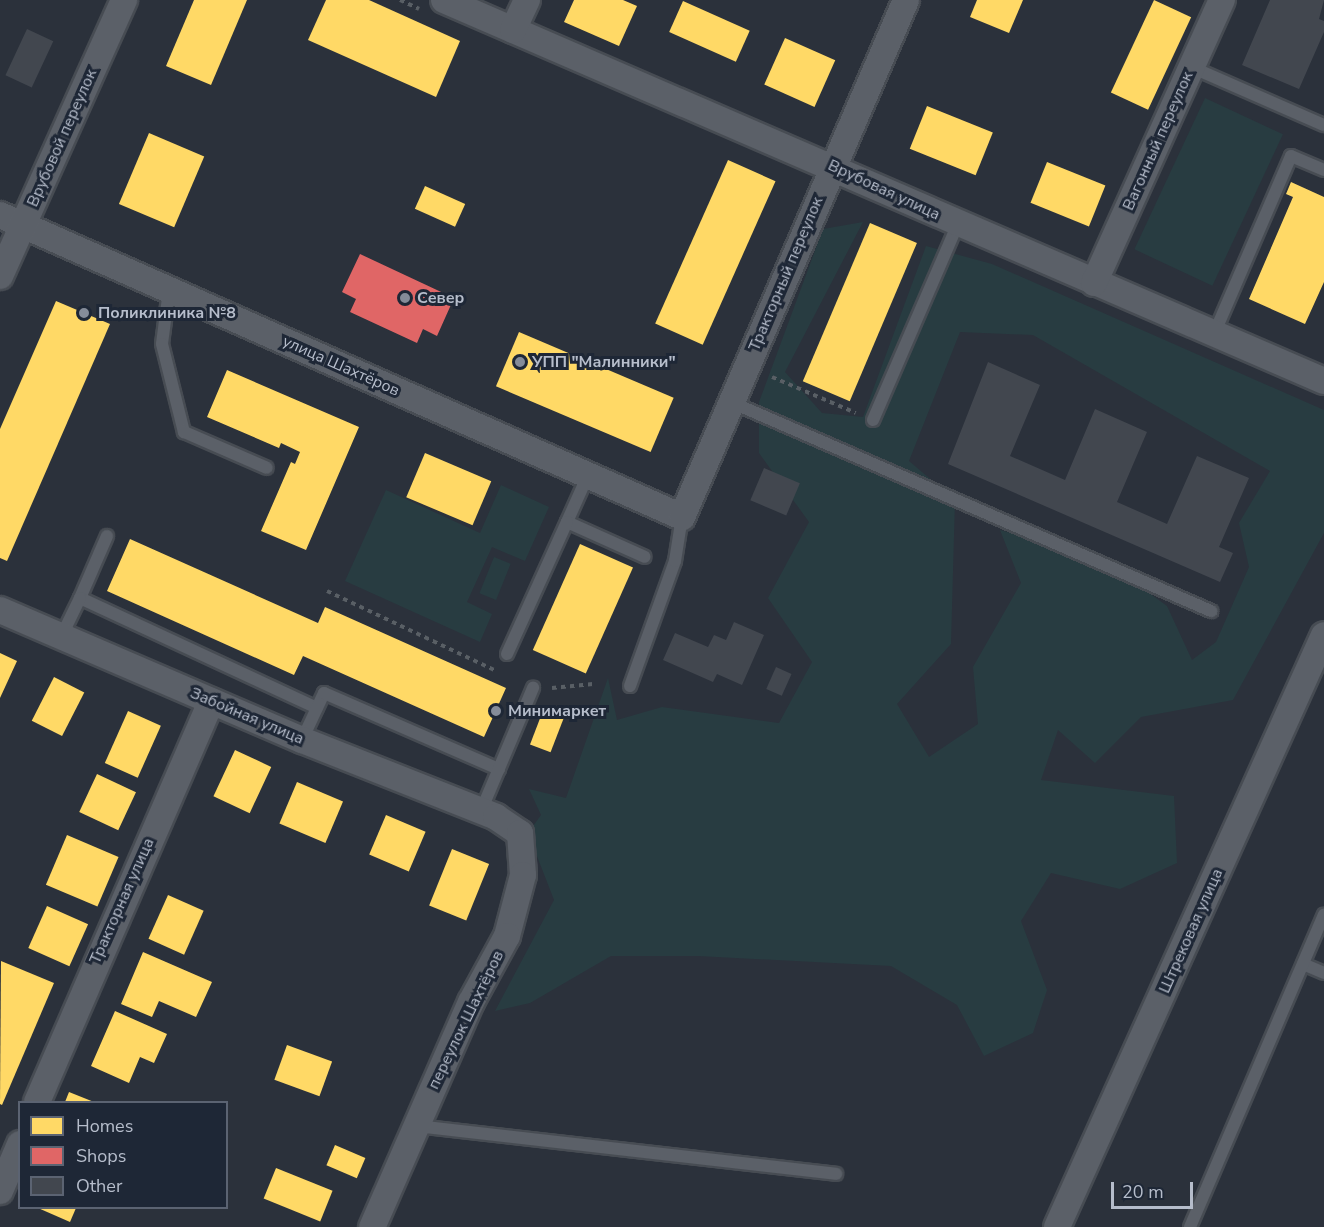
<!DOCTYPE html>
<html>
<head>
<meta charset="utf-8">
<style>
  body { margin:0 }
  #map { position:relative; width:1324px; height:1227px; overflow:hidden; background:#2b313b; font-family:"Nunito Sans",sans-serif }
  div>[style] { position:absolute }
  .green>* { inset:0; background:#283c41; transform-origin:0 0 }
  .homes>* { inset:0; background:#ffd966; transform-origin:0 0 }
  .shops>* { inset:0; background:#e06666 }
  .building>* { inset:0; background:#42474f; transform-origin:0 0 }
  .path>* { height:4px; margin-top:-2px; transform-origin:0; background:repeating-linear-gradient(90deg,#595f65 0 4.5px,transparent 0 9px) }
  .roads { filter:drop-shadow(2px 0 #474c53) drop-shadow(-2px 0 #474c53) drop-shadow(0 2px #474c53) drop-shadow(0 -2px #474c53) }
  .service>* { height:12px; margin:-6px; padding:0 6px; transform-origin:6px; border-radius:6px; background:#5b6068 }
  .minor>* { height:26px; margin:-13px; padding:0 13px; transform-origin:13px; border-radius:13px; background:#5b6068 }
  .dots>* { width:16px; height:16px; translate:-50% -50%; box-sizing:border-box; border:3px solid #1e2736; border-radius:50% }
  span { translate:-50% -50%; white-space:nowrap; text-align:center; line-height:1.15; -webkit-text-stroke:6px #1e2736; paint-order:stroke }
  .street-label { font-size:16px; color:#b6bdcb }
  .poi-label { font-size:16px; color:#b6bdcb; font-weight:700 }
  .left { translate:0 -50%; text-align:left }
  .legend { position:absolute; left:18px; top:1101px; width:210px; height:108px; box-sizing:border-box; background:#1e2736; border:2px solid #5b6372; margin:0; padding:8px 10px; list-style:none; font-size:18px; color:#b6bdcb }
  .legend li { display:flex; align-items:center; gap:12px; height:30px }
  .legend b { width:30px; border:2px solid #5b6372 }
  .scale { position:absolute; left:1111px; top:1182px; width:82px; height:27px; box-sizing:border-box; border:3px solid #b6bdcb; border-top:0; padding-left:8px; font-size:18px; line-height:21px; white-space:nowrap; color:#b6bdcb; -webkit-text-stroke:4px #1e2736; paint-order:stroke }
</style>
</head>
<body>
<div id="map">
  <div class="green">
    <div style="left:1205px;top:98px;width:86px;height:167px;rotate:25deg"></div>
    <div style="clip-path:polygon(evenodd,863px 222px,785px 372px,822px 413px,863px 417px,926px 246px,992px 264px,1324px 410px,1324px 533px,1233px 700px,1141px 717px,1095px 763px,1058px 730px,1041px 780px,1174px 796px,1177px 863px,1120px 889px,1051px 873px,1021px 921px,1047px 990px,1033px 1033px,984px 1056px,957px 1005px,891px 966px,698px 956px,611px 956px,530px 1003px,495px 1011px,554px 900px,528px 833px,541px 815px,529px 789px,566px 798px,608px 678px,617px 720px,662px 707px,779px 723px,812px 662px,768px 598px,809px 522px,759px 453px,759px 402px,823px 229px,863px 222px,960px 332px,1033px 335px,1270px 471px,1239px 523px,1249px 567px,1216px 642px,1192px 660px,1167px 606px,1101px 558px,1000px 530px,1021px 583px,973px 667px,978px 724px,929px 757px,897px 704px,951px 644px,955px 500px,909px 461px,960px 332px)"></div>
    <div style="clip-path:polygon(501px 485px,549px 507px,525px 561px,492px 547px,467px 602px,492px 614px,480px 642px,345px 581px,386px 490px,480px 533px)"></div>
    <div style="left:494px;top:557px;width:18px;height:39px;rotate:22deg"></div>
  </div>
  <div class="homes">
    <div style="clip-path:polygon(194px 0,247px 0,211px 85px,166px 66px)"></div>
    <div style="clip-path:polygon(326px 0,369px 0,460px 41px,436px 97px,308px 40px)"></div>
    <div style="clip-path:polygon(574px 0,623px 0,637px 6px,619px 46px,564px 22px)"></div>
    <div style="clip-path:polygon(977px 0,1023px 0,1009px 33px,970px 17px)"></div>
    <div style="left:1154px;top:0;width:41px;height:102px;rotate:25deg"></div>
    <div style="left:683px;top:1px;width:73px;height:34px;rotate:24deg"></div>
    <div style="left:785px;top:38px;width:55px;height:51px;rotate:24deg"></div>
    <div style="left:927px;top:106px;width:71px;height:46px;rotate:22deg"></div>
    <div style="left:149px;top:133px;width:60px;height:77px;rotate:23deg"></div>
    <div style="left:728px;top:160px;width:52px;height:179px;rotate:24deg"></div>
    <div style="left:1047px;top:162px;width:63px;height:44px;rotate:22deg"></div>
    <div style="clip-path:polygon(1291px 182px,1324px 197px,1324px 282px,1305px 324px,1249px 299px,1293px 197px,1286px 194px)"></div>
    <div style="left:425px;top:186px;width:44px;height:25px;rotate:24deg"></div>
    <div style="left:870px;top:223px;width:51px;height:172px;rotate:23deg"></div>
    <div style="clip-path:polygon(56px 301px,110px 324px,7px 561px,0 558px,0 429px)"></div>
    <div style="left:519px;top:332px;width:168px;height:59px;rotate:23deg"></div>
    <div style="clip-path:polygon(227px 370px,359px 427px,306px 550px,261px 531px,291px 462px,295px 464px,300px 452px,281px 443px,279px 448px,207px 417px)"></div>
    <div style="left:425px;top:453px;width:72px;height:48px;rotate:23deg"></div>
    <div style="clip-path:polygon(130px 539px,318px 623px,325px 607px,506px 688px,484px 737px,303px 656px,294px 675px,107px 591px)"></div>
    <div style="left:580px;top:544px;width:58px;height:116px;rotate:24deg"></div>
    <div style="clip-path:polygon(0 653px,17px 661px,0 698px)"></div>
    <div style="left:54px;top:677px;width:34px;height:49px;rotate:27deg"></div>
    <div style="left:544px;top:708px;width:22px;height:39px;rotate:21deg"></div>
    <div style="left:128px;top:711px;width:36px;height:57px;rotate:24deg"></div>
    <div style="left:235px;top:750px;width:40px;height:51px;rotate:25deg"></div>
    <div style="left:97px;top:774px;width:43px;height:42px;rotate:25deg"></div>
    <div style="left:297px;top:782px;width:50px;height:45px;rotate:23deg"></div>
    <div style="left:386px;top:815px;width:43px;height:43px;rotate:23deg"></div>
    <div style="left:67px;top:835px;width:56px;height:54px;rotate:23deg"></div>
    <div style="left:452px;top:849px;width:40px;height:61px;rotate:22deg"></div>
    <div style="left:168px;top:895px;width:39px;height:48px;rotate:24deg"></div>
    <div style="left:47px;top:906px;width:45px;height:46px;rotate:24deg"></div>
    <div style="clip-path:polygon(143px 952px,212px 982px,196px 1017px,159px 1001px,152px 1017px,121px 1004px)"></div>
    <div style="clip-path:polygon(1px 961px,54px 983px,2px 1105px,0 1104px)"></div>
    <div style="clip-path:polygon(115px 1011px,167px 1034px,154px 1063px,140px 1057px,129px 1083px,91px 1066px)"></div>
    <div style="left:287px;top:1045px;width:48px;height:37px;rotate:20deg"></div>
    <div style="clip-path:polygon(69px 1092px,94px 1102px,65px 1102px)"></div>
    <div style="left:335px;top:1145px;width:33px;height:22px;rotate:23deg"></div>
    <div style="left:276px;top:1168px;width:61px;height:33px;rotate:22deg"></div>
    <div style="clip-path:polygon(38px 1208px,76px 1208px,70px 1222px)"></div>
  </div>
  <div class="shops">
    <div style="clip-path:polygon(360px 254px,454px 298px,437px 336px,423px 329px,417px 343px,350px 312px,356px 299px,342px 292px)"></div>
  </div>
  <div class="building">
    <div style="clip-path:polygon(1270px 0,1324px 0,1319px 19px,1324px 21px,1324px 32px,1299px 89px,1242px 65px)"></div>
    <div style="left:27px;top:29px;width:29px;height:51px;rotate:25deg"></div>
    <div style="clip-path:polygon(988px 362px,1040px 385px,1010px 456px,1065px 480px,1095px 409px,1147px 432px,1117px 502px,1167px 524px,1197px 456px,1249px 478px,1219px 547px,1233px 553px,1220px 582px,948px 464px)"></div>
    <div style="left:764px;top:468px;width:39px;height:35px;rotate:23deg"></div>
    <div style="clip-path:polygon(734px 622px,764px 635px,742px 685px,717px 674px,713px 682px,663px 660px,675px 633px,708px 647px,714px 635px,726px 640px)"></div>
    <div style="left:776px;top:667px;width:17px;height:24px;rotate:24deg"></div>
  </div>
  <div class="path">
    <div style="left:400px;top:0;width:21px;rotate:25deg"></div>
    <div style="left:772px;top:377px;width:91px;rotate:23.2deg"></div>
    <div style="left:327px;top:591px;width:185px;rotate:25.3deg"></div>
    <div style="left:552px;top:688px;width:41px;rotate:-5.6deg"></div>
  </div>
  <div class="roads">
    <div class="service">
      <div style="left:1191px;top:67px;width:145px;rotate:23.6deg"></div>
      <div style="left:169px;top:290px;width:54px;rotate:97.4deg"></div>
      <div style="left:162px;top:344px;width:91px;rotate:76deg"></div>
      <div style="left:184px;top:432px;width:90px;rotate:23.4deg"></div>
      <div style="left:1214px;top:334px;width:194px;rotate:-66.6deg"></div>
      <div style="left:1291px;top:156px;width:36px;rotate:23deg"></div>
      <div style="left:731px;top:402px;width:524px;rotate:23.53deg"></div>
      <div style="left:873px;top:420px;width:214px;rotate:-66.6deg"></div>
      <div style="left:588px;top:475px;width:51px;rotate:114.1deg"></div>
      <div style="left:567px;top:522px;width:85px;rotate:24.2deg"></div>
      <div style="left:107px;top:536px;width:68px;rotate:113.5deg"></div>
      <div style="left:80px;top:598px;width:261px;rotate:24.9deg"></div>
      <div style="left:61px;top:637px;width:43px;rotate:-64deg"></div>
      <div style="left:507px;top:654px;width:145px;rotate:-65.6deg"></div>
      <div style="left:630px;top:686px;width:133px;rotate:-70.2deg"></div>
      <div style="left:675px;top:561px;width:45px;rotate:-81deg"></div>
      <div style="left:302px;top:740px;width:52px;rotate:-64.9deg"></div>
      <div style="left:324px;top:693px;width:191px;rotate:23.5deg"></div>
      <div style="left:481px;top:811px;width:134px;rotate:-67.1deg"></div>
      <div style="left:1303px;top:964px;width:23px;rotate:23deg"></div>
      <div style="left:416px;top:1126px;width:423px;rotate:6.5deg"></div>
      <div style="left:1190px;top:1227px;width:340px;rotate:-66.8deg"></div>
    </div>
    <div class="minor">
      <div style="left:444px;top:0;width:959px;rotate:23.41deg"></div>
      <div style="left:513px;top:30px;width:33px;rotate:-65deg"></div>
      <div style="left:0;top:215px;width:746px;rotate:23.88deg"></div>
      <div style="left:682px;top:517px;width:563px;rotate:-66.57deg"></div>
      <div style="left:0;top:276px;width:303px;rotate:-65.8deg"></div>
      <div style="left:1094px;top:283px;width:311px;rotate:-65.7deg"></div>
      <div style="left:0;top:610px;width:329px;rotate:23.3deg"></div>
      <div style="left:302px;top:740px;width:209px;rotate:21.6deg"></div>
      <div style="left:496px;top:817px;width:29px;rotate:34deg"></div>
      <div style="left:520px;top:833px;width:42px;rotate:85.9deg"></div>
      <div style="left:523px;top:875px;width:63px;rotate:104.7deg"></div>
      <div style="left:507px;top:936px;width:75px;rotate:118.6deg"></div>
      <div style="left:471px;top:1002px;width:246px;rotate:113.7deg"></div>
      <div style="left:37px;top:1102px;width:437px;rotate:-66.5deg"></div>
      <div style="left:0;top:1191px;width:51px;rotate:-66.9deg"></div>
      <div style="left:1057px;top:1227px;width:649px;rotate:-65.72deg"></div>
    </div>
  </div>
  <div class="dots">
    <div style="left:405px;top:298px;background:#858c99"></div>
    <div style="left:84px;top:313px;background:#858c99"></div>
    <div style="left:520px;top:362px;background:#858c99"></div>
    <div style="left:496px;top:711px;background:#858c99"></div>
  </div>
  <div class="street-label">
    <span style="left:62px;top:138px;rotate:-66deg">Врубовой переулок</span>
    <span style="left:1158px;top:141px;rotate:-66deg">Вагонный переулок</span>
    <span style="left:884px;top:190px;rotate:25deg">Врубовая улица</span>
    <span style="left:786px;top:274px;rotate:-67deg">Тракторный переулок</span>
    <span style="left:341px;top:366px;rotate:24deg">улица Шахтёров</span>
    <span style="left:247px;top:716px;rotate:23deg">Забойная улица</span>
    <span style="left:122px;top:901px;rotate:-66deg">Тракторная улица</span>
    <span style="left:1191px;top:931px;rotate:-66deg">Штрековая улица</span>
    <span style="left:466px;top:1020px;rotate:-64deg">переулок Шахтёров</span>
  </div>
  <div class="poi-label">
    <span class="left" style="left:417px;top:298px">Север</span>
    <span class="left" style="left:98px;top:313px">Поликлиника №8</span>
    <span class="left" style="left:532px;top:362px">УПП "Малинники"</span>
    <span class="left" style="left:508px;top:711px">Минимаркет</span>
  </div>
  <ul class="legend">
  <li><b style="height:16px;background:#ffd966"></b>Homes</li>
  <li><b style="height:16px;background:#e06666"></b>Shops</li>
  <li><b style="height:16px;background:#42474f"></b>Other</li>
  </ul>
  <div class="scale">20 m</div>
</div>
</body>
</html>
